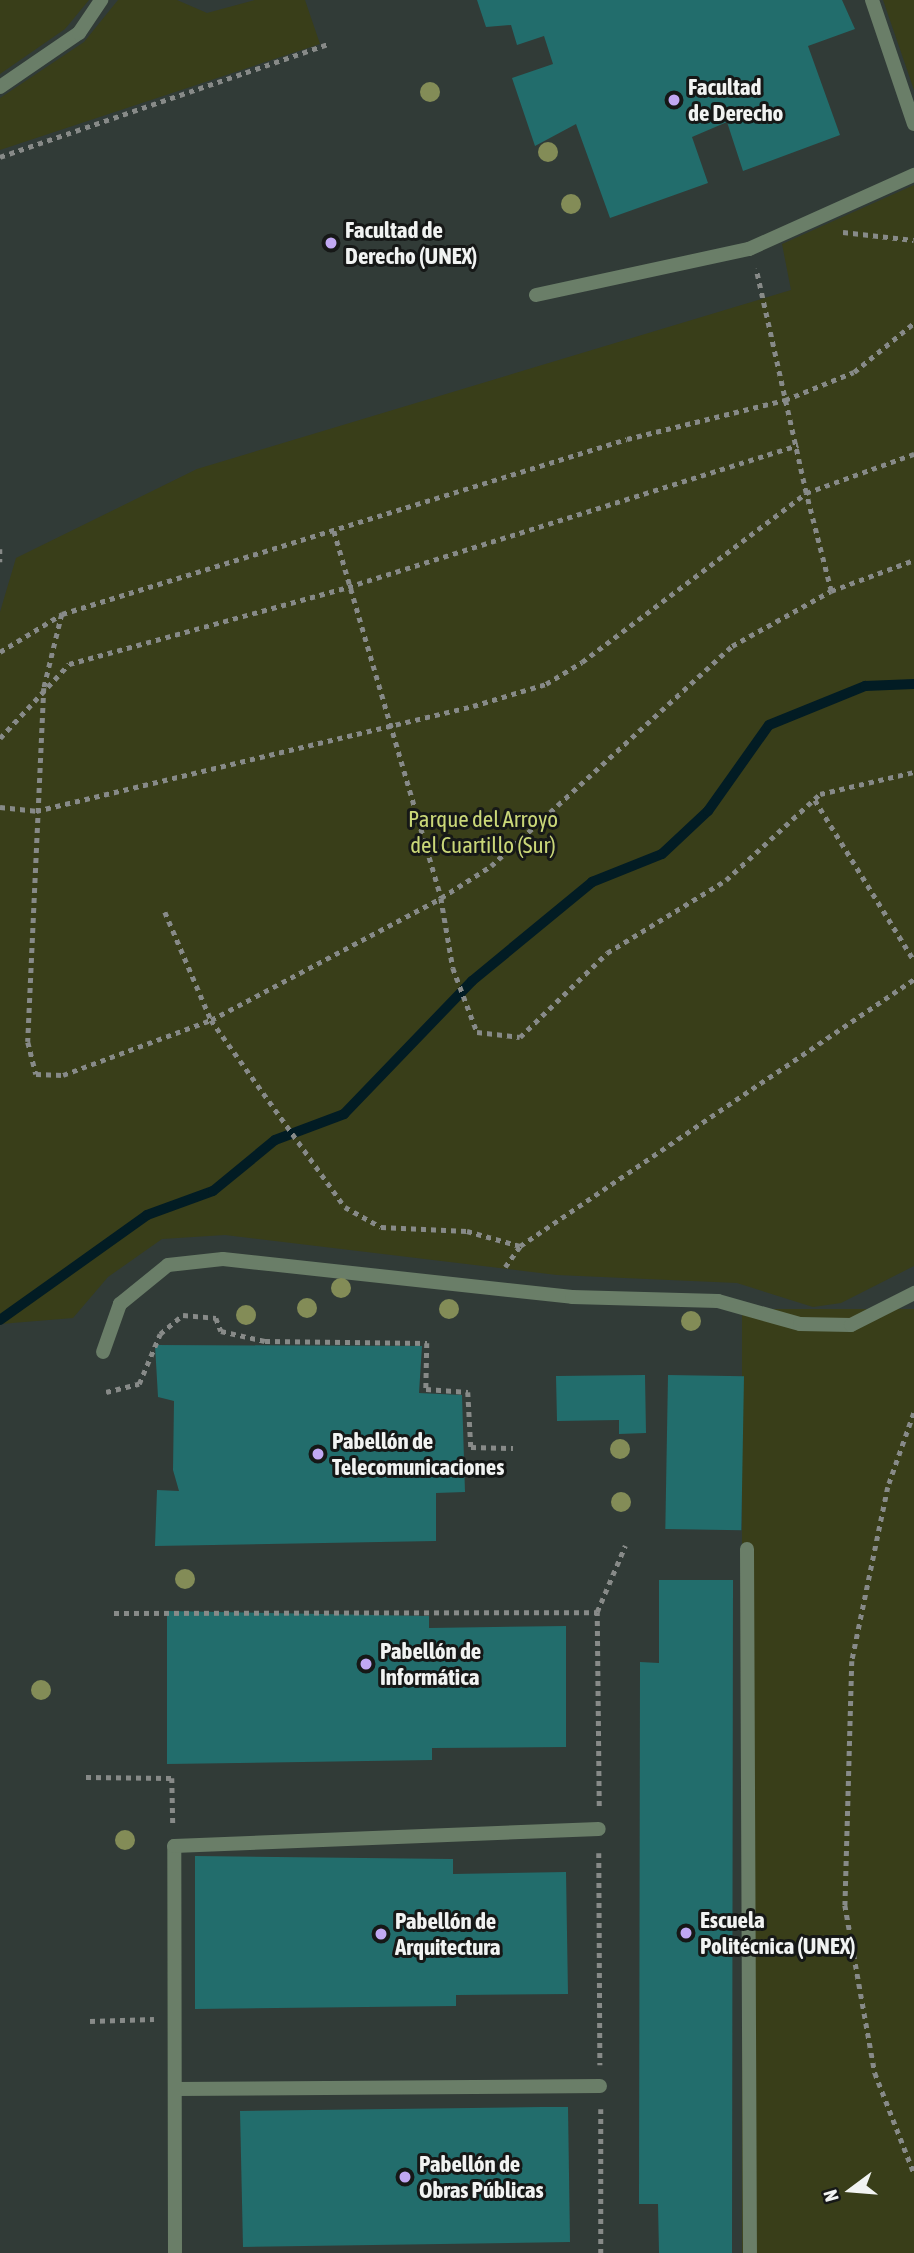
<!DOCTYPE html>
<html>
<head>
<meta charset="utf-8">
<style>
  body { margin:0 }
  #map { position:relative; width:914px; height:2253px; overflow:hidden; background:#2c302e; font-family:"Asap Condensed",sans-serif }
  div>[style] { position:absolute }
  .built>* { inset:0; background:#313b37; transform-origin:0 0 }
  .green>* { inset:0; background:#393e19; transform-origin:0 0 }
  .stream>* { height:10px; margin:-5px; padding:0 5px; transform-origin:5px; border-radius:5px; background:#021c24 }
  .building>* { inset:0; background:#226d6c; transform-origin:0 0 }
  .path>* { height:4.5px; margin-top:-2.25px; transform-origin:0; background:repeating-linear-gradient(90deg,#878a88 0 5px,transparent 0 10px) }
  .service>* { height:14px; margin:-7px; padding:0 7px; transform-origin:7px; border-radius:7px; background:#6a7e68 }
  .minor>* { height:14px; margin:-7px; padding:0 7px; transform-origin:7px; border-radius:7px; background:#6a7e68 }
  .trees>* { width:20px; height:20px; margin:-10px; border-radius:50%; background:#838c57 }
  .dots>* { width:19px; height:19px; translate:-50% -50%; box-sizing:border-box; border:4px solid #161817; border-radius:50% }
  span { translate:-50% -50%; white-space:nowrap; text-align:center; line-height:1.15; -webkit-text-stroke:6px #161817; paint-order:stroke }
  .poi-label { font-size:23px; color:#f1f3f2; font-weight:700 }
  .left { translate:0 -50%; text-align:left }
  .park-label { font-size:23px; color:#cad778 }
  .north { position:absolute; left:816px; top:2155px; width:70px; height:70px; -webkit-text-stroke:5px #161817; paint-order:stroke; rotate:254deg; font-size:19px; font-weight:700; line-height:28px; text-align:center; color:#f1f3f2 }
  .north::after { content:''; display:block; margin:auto; width:24px; height:32px; background:#f1f3f2; clip-path:polygon(50% 0,100% 100%,50% 72%,0 100%) }
</style>
</head>
<body>
<div id="map">
  <div class="built">
    <div style="left:0;top:0;width:914px;height:2253px"></div>
  </div>
  <div class="green">
    <div style="clip-path:polygon(0 0,89px 0,65px 29px,0 74px)"></div>
    <div style="clip-path:polygon(118px 0,177px 0,207px 13px,255px 0,305px 0,320px 44px,0 150px,0 98px,84px 42px)"></div>
    <div style="clip-path:polygon(883px 0,914px 0,914px 90px)"></div>
    <div style="clip-path:polygon(914px 185px,914px 1266px,841px 1303px,813px 1307px,737px 1283px,557px 1275px,225px 1235px,162px 1239px,108px 1277px,73px 1318px,0 1324px,0 612px,16px 558px,197px 469px,791px 290px,782px 244px)"></div>
    <div style="left:914px;top:1309px;width:944px;height:172px;rotate:90deg"></div>
  </div>
  <div class="stream">
    <div style="left:0;top:1320px;width:181px;rotate:-35.5deg"></div>
    <div style="left:147px;top:1215px;width:70px;rotate:-20deg"></div>
    <div style="left:213px;top:1191px;width:80px;rotate:-39.4deg"></div>
    <div style="left:275px;top:1140px;width:74px;rotate:-20.6deg"></div>
    <div style="left:344px;top:1114px;width:185px;rotate:-46.1deg"></div>
    <div style="left:472px;top:981px;width:156px;rotate:-39.5deg"></div>
    <div style="left:592px;top:882px;width:75px;rotate:-21.8deg"></div>
    <div style="left:662px;top:854px;width:63px;rotate:-43.1deg"></div>
    <div style="left:708px;top:811px;width:105px;rotate:-54.7deg"></div>
    <div style="left:769px;top:725px;width:104px;rotate:-22.1deg"></div>
    <div style="left:865px;top:686px;width:49px;rotate:-2.3deg"></div>
  </div>
  <div class="building">
    <div style="clip-path:polygon(477px 0,842px 0,855px 29px,808px 46px,840px 135px,743px 171px,727px 122px,692px 137px,708px 183px,610px 218px,576px 124px,535px 146px,512px 78px,553px 64px,544px 36px,517px 45px,511px 25px,486px 27px)"></div>
    <div style="clip-path:polygon(155px 1345px,422px 1346px,419px 1393px,462px 1395px,465px 1492px,436px 1493px,436px 1541px,155px 1546px,157px 1490px,179px 1491px,173px 1470px,174px 1401px,158px 1397px)"></div>
    <div style="clip-path:polygon(645px 1375px,646px 1433px,619px 1434px,619px 1420px,557px 1421px,556px 1376px)"></div>
    <div style="left:668px;top:1375px;width:76px;height:154px;rotate:1deg"></div>
    <div style="clip-path:polygon(659px 1580px,733px 1580px,732px 2253px,659px 2253px,658px 2204px,639px 2204px,640px 1662px,659px 1663px)"></div>
    <div style="clip-path:polygon(167px 1611px,429px 1616px,429px 1628px,566px 1626px,566px 1747px,432px 1748px,432px 1760px,167px 1764px)"></div>
    <div style="clip-path:polygon(195px 1856px,453px 1859px,453px 1874px,566px 1872px,568px 1994px,456px 1995px,456px 2006px,195px 2009px)"></div>
    <div style="clip-path:polygon(542px 2107px,568px 2107px,570px 2242px,243px 2247px,240px 2111px)"></div>
  </div>
  <div class="path">
    <div style="left:0;top:157px;width:348px;rotate:-19deg"></div>
    <div style="left:843px;top:232px;width:71px;rotate:6.4deg"></div>
    <div style="left:334px;top:531px;width:382px;rotate:73.7deg"></div>
    <div style="left:441px;top:898px;width:71px;rotate:80.3deg"></div>
    <div style="left:453px;top:968px;width:68px;rotate:69.4deg"></div>
    <div style="left:477px;top:1032px;width:43px;rotate:6.6deg"></div>
    <div style="left:520px;top:1037px;width:121px;rotate:-44deg"></div>
    <div style="left:607px;top:953px;width:140px;rotate:-31.5deg"></div>
    <div style="left:726px;top:880px;width:127px;rotate:-42.5deg"></div>
    <div style="left:820px;top:794px;width:97px;rotate:-13.2deg"></div>
    <div style="left:0;top:549px;width:13px;rotate:90deg"></div>
    <div style="left:831px;top:591px;width:101px;rotate:-104.3deg"></div>
    <div style="left:806px;top:493px;width:115px;rotate:-19.9deg"></div>
    <div style="left:62px;top:614px;width:76px;rotate:103.7deg"></div>
    <div style="left:44px;top:688px;width:354px;rotate:92.6deg"></div>
    <div style="left:28px;top:1042px;width:33px;rotate:76deg"></div>
    <div style="left:36px;top:1074px;width:27px;rotate:2deg"></div>
    <div style="left:63px;top:1075px;width:158px;rotate:-20.4deg"></div>
    <div style="left:211px;top:1020px;width:260px;rotate:-27.9deg"></div>
    <div style="left:441px;top:898px;width:59px;rotate:-32.6deg"></div>
    <div style="left:491px;top:866px;width:326px;rotate:-42.4deg"></div>
    <div style="left:732px;top:646px;width:113px;rotate:-29.1deg"></div>
    <div style="left:831px;top:591px;width:89px;rotate:-20.5deg"></div>
    <div style="left:0;top:652px;width:73px;rotate:-31.5deg"></div>
    <div style="left:62px;top:614px;width:591px;rotate:-17.21deg"></div>
    <div style="left:627px;top:439px;width:163px;rotate:-13.9deg"></div>
    <div style="left:785px;top:400px;width:74px;rotate:-22.1deg"></div>
    <div style="left:854px;top:372px;width:77px;rotate:-39.2deg"></div>
    <div style="left:0;top:738px;width:101px;rotate:-47deg"></div>
    <div style="left:69px;top:664px;width:289px;rotate:-15.4deg"></div>
    <div style="left:348px;top:587px;width:472px;rotate:-17.5deg"></div>
    <div style="left:815px;top:800px;width:188px;rotate:58.3deg"></div>
    <div style="left:0;top:807px;width:36px;rotate:6deg"></div>
    <div style="left:36px;top:811px;width:449px;rotate:-13.5deg"></div>
    <div style="left:473px;top:706px;width:76px;rotate:-16.8deg"></div>
    <div style="left:546px;top:684px;width:42px;rotate:-31.4deg"></div>
    <div style="left:582px;top:662px;width:281px;rotate:-37deg"></div>
    <div style="left:806px;top:493px;width:230px;rotate:-102.6deg"></div>
    <div style="left:165px;top:912px;width:117px;rotate:66.9deg"></div>
    <div style="left:211px;top:1020px;width:230px;rotate:54.4deg"></div>
    <div style="left:345px;top:1207px;width:41px;rotate:29.1deg"></div>
    <div style="left:381px;top:1227px;width:86px;rotate:2.7deg"></div>
    <div style="left:467px;top:1231px;width:55px;rotate:15.8deg"></div>
    <div style="left:505px;top:1267px;width:26px;rotate:-54deg"></div>
    <div style="left:520px;top:1246px;width:476px;rotate:-34.1deg"></div>
    <div style="left:106px;top:1392px;width:34px;rotate:-14deg"></div>
    <div style="left:139px;top:1384px;width:54px;rotate:-67.2deg"></div>
    <div style="left:160px;top:1334px;width:30px;rotate:-40deg"></div>
    <div style="left:183px;top:1315px;width:33px;rotate:5deg"></div>
    <div style="left:216px;top:1318px;width:14px;rotate:69deg"></div>
    <div style="left:221px;top:1331px;width:45px;rotate:12.8deg"></div>
    <div style="left:265px;top:1341px;width:162px;rotate:0.7deg"></div>
    <div style="left:427px;top:1343px;width:46px;rotate:91.2deg"></div>
    <div style="left:426px;top:1389px;width:42px;rotate:4.1deg"></div>
    <div style="left:468px;top:1392px;width:55px;rotate:86.9deg"></div>
    <div style="left:471px;top:1447px;width:42px;rotate:1.4deg"></div>
    <div style="left:914px;top:1413px;width:78px;rotate:109.4deg"></div>
    <div style="left:888px;top:1487px;width:178px;rotate:101.7deg"></div>
    <div style="left:852px;top:1661px;width:244px;rotate:91.6deg"></div>
    <div style="left:845px;top:1905px;width:171px;rotate:79.9deg"></div>
    <div style="left:875px;top:2073px;width:107px;rotate:68.7deg"></div>
    <div style="left:114px;top:1613px;width:483px;rotate:-0.1deg"></div>
    <div style="left:86px;top:1777px;width:86px;rotate:0.7deg"></div>
    <div style="left:172px;top:1778px;width:46px;rotate:88.8deg"></div>
    <div style="left:599px;top:1806px;width:194px;rotate:-90.6deg"></div>
    <div style="left:597px;top:1612px;width:72px;rotate:-67deg"></div>
    <div style="left:599px;top:1853px;width:212px;rotate:89.7deg"></div>
    <div style="left:90px;top:2021px;width:64px;rotate:-1.8deg"></div>
    <div style="left:601px;top:2109px;width:144px;rotate:90deg"></div>
  </div>
  <div class="service">
    <div style="left:747px;top:1549px;width:704px;rotate:89.76deg"></div>
    <div style="left:176px;top:2089px;width:424px;rotate:-0.4deg"></div>
    <div style="left:175px;top:2253px;width:407px;rotate:-90.1deg"></div>
    <div style="left:174px;top:1846px;width:425px;rotate:-2.3deg"></div>
  </div>
  <div class="minor">
    <div style="left:872px;top:0;width:131px;rotate:71.3deg"></div>
    <div style="left:0;top:87px;width:96px;rotate:-34.4deg"></div>
    <div style="left:79px;top:33px;width:40px;rotate:-56deg"></div>
    <div style="left:536px;top:295px;width:218px;rotate:-12.2deg"></div>
    <div style="left:749px;top:249px;width:181px;rotate:-24.2deg"></div>
    <div style="left:103px;top:1352px;width:51px;rotate:-70.5deg"></div>
    <div style="left:120px;top:1304px;width:62px;rotate:-39.1deg"></div>
    <div style="left:168px;top:1265px;width:55px;rotate:-6.2deg"></div>
    <div style="left:223px;top:1259px;width:351px;rotate:6.2deg"></div>
    <div style="left:572px;top:1297px;width:146px;rotate:1.6deg"></div>
    <div style="left:718px;top:1301px;width:85px;rotate:15.7deg"></div>
    <div style="left:800px;top:1324px;width:51px;rotate:1.1deg"></div>
    <div style="left:851px;top:1325px;width:71px;rotate:-26.9deg"></div>
  </div>
  <div class="trees">
    <div style="left:430px;top:92px"></div>
    <div style="left:548px;top:152px"></div>
    <div style="left:571px;top:204px"></div>
    <div style="left:341px;top:1288px"></div>
    <div style="left:307px;top:1308px"></div>
    <div style="left:449px;top:1309px"></div>
    <div style="left:246px;top:1315px"></div>
    <div style="left:691px;top:1321px"></div>
    <div style="left:620px;top:1449px"></div>
    <div style="left:621px;top:1502px"></div>
    <div style="left:185px;top:1579px"></div>
    <div style="left:41px;top:1690px"></div>
    <div style="left:125px;top:1840px"></div>
  </div>
  <div class="dots">
    <div style="left:674px;top:100px;background:#c1a8f3"></div>
    <div style="left:331px;top:243px;background:#c1a8f3"></div>
    <div style="left:318px;top:1454px;background:#c1a8f3"></div>
    <div style="left:366px;top:1664px;background:#c1a8f3"></div>
    <div style="left:686px;top:1933px;background:#c1a8f3"></div>
    <div style="left:381px;top:1934px;background:#c1a8f3"></div>
    <div style="left:405px;top:2177px;background:#c1a8f3"></div>
  </div>
  <div class="poi-label">
    <span class="left" style="left:688px;top:100px">Facultad<br>de Derecho</span>
    <span class="left" style="left:345px;top:243px">Facultad de<br>Derecho (UNEX)</span>
    <span class="left" style="left:332px;top:1454px">Pabellón de<br>Telecomunicaciones</span>
    <span class="left" style="left:380px;top:1664px">Pabellón de<br>Informática</span>
    <span class="left" style="left:700px;top:1933px">Escuela<br>Politécnica (UNEX)</span>
    <span class="left" style="left:395px;top:1934px">Pabellón de<br>Arquitectura</span>
    <span class="left" style="left:419px;top:2177px">Pabellón de<br>Obras Públicas</span>
  </div>
  <div class="park-label">
    <span style="left:483px;top:832px">Parque del Arroyo<br>del Cuartillo (Sur)</span>
  </div>
  <div class="north">N</div>
</div>
</body>
</html>
